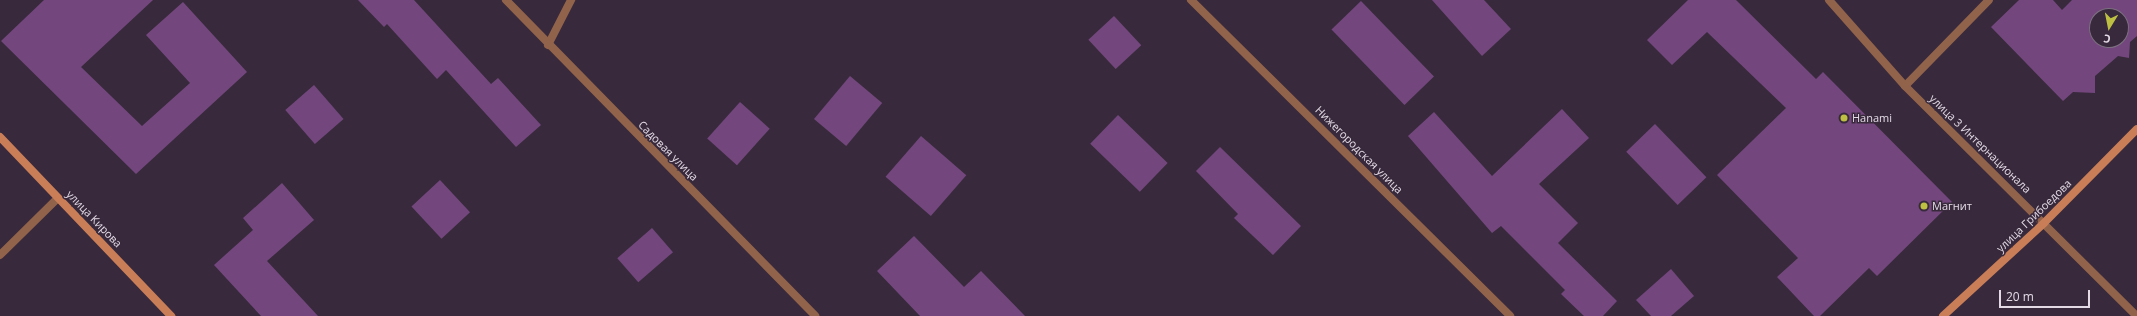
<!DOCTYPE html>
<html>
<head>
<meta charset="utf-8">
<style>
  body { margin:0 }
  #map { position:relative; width:2137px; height:316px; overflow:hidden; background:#382a3c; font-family:"Open Sans",sans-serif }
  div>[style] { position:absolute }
  .building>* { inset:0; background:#73477d; transform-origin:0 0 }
  .lane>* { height:8px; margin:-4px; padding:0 4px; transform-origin:4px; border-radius:4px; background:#92634b }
  .street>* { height:8px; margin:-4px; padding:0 4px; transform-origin:4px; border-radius:4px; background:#92634b }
  .secondary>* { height:8px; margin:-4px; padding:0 4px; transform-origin:4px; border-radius:4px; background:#c97e58 }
  .dots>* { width:11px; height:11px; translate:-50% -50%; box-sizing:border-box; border:2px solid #382a3c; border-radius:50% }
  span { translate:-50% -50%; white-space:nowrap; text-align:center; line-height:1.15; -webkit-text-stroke:3px #382a3c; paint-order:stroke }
  .poi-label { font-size:11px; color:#e3dae5 }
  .left { translate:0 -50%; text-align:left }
  .street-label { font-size:11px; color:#e3dae5 }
  .north { position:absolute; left:2089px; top:8px; width:40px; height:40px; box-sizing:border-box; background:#382a3c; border:1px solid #7c7080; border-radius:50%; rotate:190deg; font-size:11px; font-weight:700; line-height:16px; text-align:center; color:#e3dae5 }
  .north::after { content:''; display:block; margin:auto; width:14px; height:18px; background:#bdbf43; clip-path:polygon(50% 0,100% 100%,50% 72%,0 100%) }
  .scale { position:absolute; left:1999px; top:290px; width:91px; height:18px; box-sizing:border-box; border:2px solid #e3dae5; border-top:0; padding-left:5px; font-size:12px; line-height:14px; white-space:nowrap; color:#e3dae5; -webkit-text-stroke:3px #382a3c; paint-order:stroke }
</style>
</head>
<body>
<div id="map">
  <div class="building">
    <div style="clip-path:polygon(44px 0,153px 0,81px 67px,142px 126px,190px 83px,146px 35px,183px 2px,247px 72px,136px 174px,1px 41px)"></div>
    <div style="clip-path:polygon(358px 0,414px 0,491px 84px,498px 78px,541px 125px,516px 147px,446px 70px,437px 79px,387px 24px,384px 27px)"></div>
    <div style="clip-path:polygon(1432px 0,1484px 0,1511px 29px,1482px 56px)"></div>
    <div style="clip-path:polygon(1688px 0,1736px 0,1816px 79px,1823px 72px,1952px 202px,1877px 276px,1869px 268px,1820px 316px,1814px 316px,1777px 277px,1798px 258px,1717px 175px,1786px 108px,1707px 32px,1672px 65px,1647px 40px)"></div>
    <div style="clip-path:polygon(evenodd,2019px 0,2053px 0,2062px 10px,2072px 0,2137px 0,2137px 36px,2130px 42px,2129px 58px,2118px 56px,2095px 76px,2095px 93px,2073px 92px,2063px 101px,1991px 27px,2019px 0,2097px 16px,2121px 16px,2121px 40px,2097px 40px,2097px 16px)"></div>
    <div style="left:1361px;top:1px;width:105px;height:41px;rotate:46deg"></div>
    <div style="left:1114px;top:16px;width:40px;height:35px;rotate:47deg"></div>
    <div style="left:850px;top:76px;width:42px;height:56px;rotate:40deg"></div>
    <div style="left:314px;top:85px;width:45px;height:38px;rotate:49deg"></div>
    <div style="left:740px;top:102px;width:40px;height:49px;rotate:42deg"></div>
    <div style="clip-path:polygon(1562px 109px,1589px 138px,1539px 184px,1578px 223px,1558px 243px,1617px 301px,1603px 316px,1584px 316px,1561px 294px,1565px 290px,1501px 226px,1492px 233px,1408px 136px,1434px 112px,1492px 176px)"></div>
    <div style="left:1118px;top:115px;width:69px;height:40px;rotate:44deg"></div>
    <div style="left:1655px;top:124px;width:74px;height:40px;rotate:46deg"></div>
    <div style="left:921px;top:136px;width:60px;height:54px;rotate:41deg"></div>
    <div style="clip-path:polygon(1220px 147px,1301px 226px,1273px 255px,1234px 218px,1238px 214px,1196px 171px)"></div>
    <div style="left:440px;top:180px;width:44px;height:39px;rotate:47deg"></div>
    <div style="clip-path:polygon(282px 183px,314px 220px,267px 261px,318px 316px,261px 316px,214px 265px,253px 230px,243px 218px)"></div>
    <div style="left:652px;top:228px;width:32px;height:46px;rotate:49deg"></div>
    <div style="clip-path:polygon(914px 236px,964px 287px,981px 271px,1025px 316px,920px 316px,877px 271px)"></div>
    <div style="clip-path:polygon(1671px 269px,1694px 296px,1671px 316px,1651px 316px,1636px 300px)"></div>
  </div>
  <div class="lane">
    <div style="left:548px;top:45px;width:51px;rotate:-62.9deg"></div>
    <div style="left:0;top:255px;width:81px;rotate:-44.5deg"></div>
  </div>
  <div class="street">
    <div style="left:506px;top:0;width:442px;rotate:45.6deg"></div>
    <div style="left:1191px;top:0;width:449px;rotate:44.7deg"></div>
    <div style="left:1829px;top:0;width:115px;rotate:48.5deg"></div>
    <div style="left:1905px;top:86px;width:327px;rotate:44.8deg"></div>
    <div style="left:1905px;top:86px;width:120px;rotate:-45.7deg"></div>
  </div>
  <div class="secondary">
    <div style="left:0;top:137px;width:248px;rotate:46.3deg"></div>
    <div style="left:1943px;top:316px;width:137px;rotate:-42.6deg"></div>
    <div style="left:2044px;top:223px;width:132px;rotate:-45.3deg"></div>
  </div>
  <div class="dots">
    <div style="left:1844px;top:118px;background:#bdbf43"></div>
    <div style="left:1924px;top:206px;background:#bdbf43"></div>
  </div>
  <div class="poi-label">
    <span class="left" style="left:1852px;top:118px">Hanami</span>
    <span class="left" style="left:1932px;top:206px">Магнит</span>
  </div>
  <div class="street-label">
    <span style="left:1980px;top:144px;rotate:44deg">улица 3 Интернационала</span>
    <span style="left:1359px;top:150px;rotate:45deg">Нижегородская улица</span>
    <span style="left:668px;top:151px;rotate:45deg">Садовая улица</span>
    <span style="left:2034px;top:216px;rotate:-44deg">улица Грибоедова</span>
    <span style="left:94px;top:219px;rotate:46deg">улица Кирова</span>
  </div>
  <div class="north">С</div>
  <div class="scale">20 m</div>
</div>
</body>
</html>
